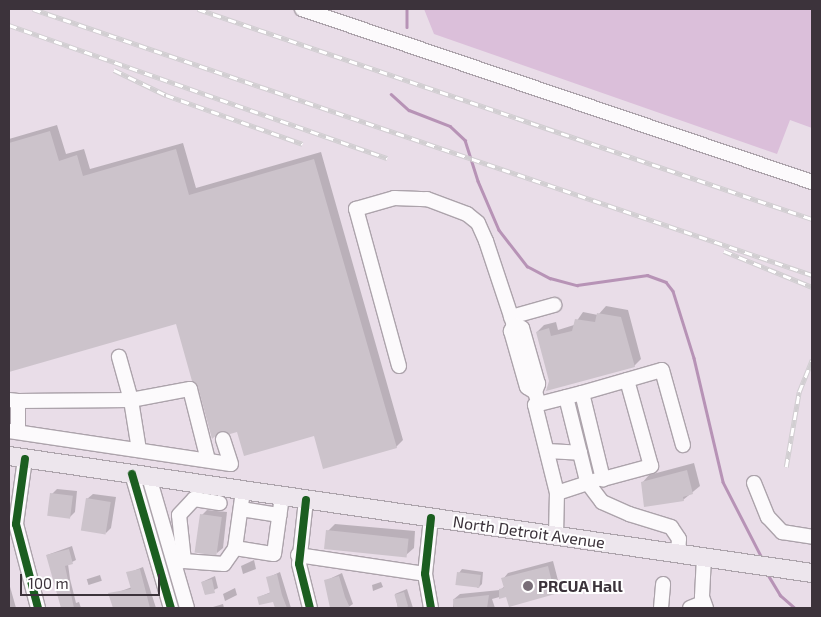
<!DOCTYPE html>
<html>
<head>
<meta charset="utf-8">
<style>
  body { margin:0 }
  #map { position:relative; width:821px; height:617px; overflow:hidden; background:#e9dde8; font-family:"Exo 2",sans-serif }
  div>[style] { position:absolute }
  .green>* { inset:0; background:#dbbfda }
  .shadow>* { inset:0; background:#0003; transform-origin:0 0 }
  .stream>* { height:2.5px; margin:-1.25px; padding:0 1.25px; transform-origin:1.25px; border-radius:1.25px; background:#b793b6 }
  .building>* { inset:0; background:#ccc3cb; transform-origin:0 0 }
  .roads { filter:drop-shadow(1px 0 #aca3ab) drop-shadow(-1px 0 #aca3ab) drop-shadow(0 1px #aca3ab) drop-shadow(0 -1px #aca3ab) }
  .minor>* { height:14px; margin:-7px; padding:0 7px; transform-origin:7px; border-radius:7px; background:#fcfafc }
  .major>* { height:18px; margin:-9px; padding:0 9px; transform-origin:9px; border-radius:9px; background:#ede6ed }
  .rail>* { height:4.5px; margin-top:-2.25px; transform-origin:0; background:repeating-linear-gradient(90deg,#fff 0 8px,#d1ced1 0 16px); box-sizing:border-box; border-block:1px solid #d1ced1 }
  .cycleway>* { height:8px; margin:-4px; padding:0 4px; transform-origin:4px; border-radius:4px; background:#1b5e20 }
  .dots>* { width:14px; height:14px; translate:-50% -50%; box-sizing:border-box; border:2px solid #fff; border-radius:50% }
  span { translate:-50% -50%; white-space:nowrap; text-align:center; line-height:1.15; -webkit-text-stroke:4px #fff; paint-order:stroke }
  .street-label { font-size:16px; color:#3c333b }
  .poi-label { font-size:16px; color:#3c333b; font-weight:700 }
  .left { translate:0 -50%; text-align:left }
  .frame { position:absolute; inset:0; border:10px solid #3c333b; pointer-events:none }
  .scale { position:absolute; left:20px; top:574px; width:140px; height:22px; box-sizing:border-box; border:2px solid #3c333b; border-top:0; padding-left:6px; font-size:15px; line-height:18px; white-space:nowrap; color:#3c333b; -webkit-text-stroke:4px #fff; paint-order:stroke }
</style>
</head>
<body>
<div id="map">
  <div class="green">
    <div style="clip-path:polygon(424px 9px,812px 9px,812px 128px,790px 120px,777px 154px,434px 34px)"></div>
  </div>
  <div class="shadow">
    <div style="clip-path:polygon(57px 125px,66px 154px,84px 149px,90px 169px,183px 143px,196px 188px,321px 152px,403px 440px,396px 447px,315px 435px,238px 431px,200px 386px,177px 322px,9px 370px,9px 139px)"></div>
    <div style="clip-path:polygon(606px 306px,628px 310px,641px 359px,634px 366px,550px 381px,537px 332px,544px 325px,556px 322px,558px 330px,574px 325px,583px 312px,598px 315px)"></div>
    <div style="clip-path:polygon(694px 463px,700px 486px,683px 500px,642px 483px,649px 475px)"></div>
    <div style="clip-path:polygon(57px 489px,77px 491px,75px 512px,70px 517px,52px 494px)"></div>
    <div style="clip-path:polygon(93px 494px,116px 497px,111px 528px,106px 533px,87px 499px)"></div>
    <div style="clip-path:polygon(207px 510px,227px 512px,223px 548px,217px 553px,202px 515px)"></div>
    <div style="clip-path:polygon(335px 524px,415px 531px,414px 548px,406px 555px,328px 531px)"></div>
    <div style="clip-path:polygon(72px 546px,76px 560px,68px 564px,70px 579px,76px 603px,79px 602px,81px 608px,62px 608px,47px 555px)"></div>
    <div style="clip-path:polygon(254px 560px,256px 569px,243px 574px,241px 566px)"></div>
    <div style="clip-path:polygon(553px 561px,560px 588px,554px 593px,507px 595px,492px 599px,495px 608px,453px 608px,454px 599px,460px 594px,500px 590px,505px 586px,503px 579px,508px 573px)"></div>
    <div style="clip-path:polygon(143px 567px,156px 608px,118px 608px,113px 594px,132px 587px,128px 573px)"></div>
    <div style="clip-path:polygon(462px 569px,483px 572px,482px 584px,478px 588px,459px 573px)"></div>
    <div style="clip-path:polygon(280px 572px,291px 608px,276px 608px,274px 600px,259px 597px,271px 592px,267px 578px)"></div>
    <div style="clip-path:polygon(342px 573px,353px 604px,347px 608px,331px 608px,325px 581px)"></div>
    <div style="left:100px;top:575px;width:6px;height:14px;rotate:72deg"></div>
    <div style="clip-path:polygon(215px 576px,218px 588px,205px 594px,202px 582px)"></div>
    <div style="clip-path:polygon(381px 582px,383px 587px,373px 591px,372px 585px)"></div>
    <div style="clip-path:polygon(9px 583px,16px 608px,9px 608px)"></div>
    <div style="clip-path:polygon(235px 588px,237px 595px,225px 601px,223px 594px)"></div>
    <div style="clip-path:polygon(407px 589px,413px 608px,398px 608px,395px 594px)"></div>
    <div style="clip-path:polygon(223px 604px,224px 608px,211px 608px,213px 607px)"></div>
  </div>
  <div class="stream">
    <div style="left:407px;top:9px;width:18px;rotate:90deg"></div>
    <div style="left:391px;top:94px;width:24px;rotate:42deg"></div>
    <div style="left:409px;top:110px;width:44px;rotate:21.3deg"></div>
    <div style="left:450px;top:126px;width:21px;rotate:43deg"></div>
    <div style="left:465px;top:140px;width:43px;rotate:72.4deg"></div>
    <div style="left:478px;top:181px;width:53px;rotate:66.8deg"></div>
    <div style="left:499px;top:230px;width:46px;rotate:52.1deg"></div>
    <div style="left:527px;top:266px;width:26px;rotate:28deg"></div>
    <div style="left:550px;top:278px;width:28px;rotate:15deg"></div>
    <div style="left:577px;top:285px;width:71px;rotate:-8.1deg"></div>
    <div style="left:647px;top:275px;width:20px;rotate:20deg"></div>
    <div style="left:666px;top:282px;width:11px;rotate:52deg"></div>
    <div style="left:673px;top:291px;width:70px;rotate:72.6deg"></div>
    <div style="left:694px;top:358px;width:127px;rotate:76.8deg"></div>
    <div style="left:723px;top:482px;width:85px;rotate:62.8deg"></div>
    <div style="left:767px;top:573px;width:26px;rotate:59deg"></div>
    <div style="left:780px;top:595px;width:20px;rotate:41deg"></div>
  </div>
  <div class="building">
    <div style="clip-path:polygon(50px 131px,59px 161px,77px 155px,83px 176px,176px 149px,189px 195px,314px 159px,397px 448px,323px 469px,314px 436px,244px 456px,237px 432px,230px 434px,221px 431px,212px 439px,198px 387px,192px 381px,176px 324px,9px 372px,9px 143px)"></div>
    <div style="clip-path:polygon(597px 313px,621px 317px,635px 367px,546px 391px,549px 381px,536px 332px,549px 328px,551px 336px,572px 331px,575px 319px,595px 322px)"></div>
    <div style="clip-path:polygon(687px 470px,693px 494px,683px 497px,684px 501px,644px 507px,641px 482px)"></div>
    <div style="left:50px;top:493px;width:23px;height:23px;rotate:7deg"></div>
    <div style="left:86px;top:498px;width:25px;height:33px;rotate:9deg"></div>
    <div style="left:200px;top:514px;width:22px;height:39px;rotate:8deg"></div>
    <div style="left:326px;top:530px;width:83px;height:19px;rotate:6deg"></div>
    <div style="clip-path:polygon(69px 549px,73px 564px,65px 566px,74px 608px,61px 608px,46px 555px)"></div>
    <div style="clip-path:polygon(548px 566px,555px 594px,509px 607px,506px 597px,499px 599px,499px 589px,504px 588px,501px 578px)"></div>
    <div style="clip-path:polygon(140px 569px,150px 608px,113px 608px,108px 593px,131px 589px,126px 572px)"></div>
    <div style="left:457px;top:572px;width:24px;height:13px;rotate:7deg"></div>
    <div style="clip-path:polygon(277px 574px,282px 595px,287px 608px,275px 608px,273px 602px,259px 605px,257px 597px,270px 593px,266px 577px)"></div>
    <div style="clip-path:polygon(339px 576px,345px 597px,350px 608px,330px 608px,324px 580px)"></div>
    <div style="clip-path:polygon(212px 579px,215px 593px,205px 595px,201px 582px)"></div>
    <div style="left:404px;top:592px;width:15px;height:10px;rotate:74deg"></div>
    <div style="clip-path:polygon(489px 595px,487px 608px,454px 608px,453px 599px)"></div>
  </div>
  <div class="roads">
    <div class="minor">
      <div style="left:302px;top:9px;width:539px;rotate:18.74deg"></div>
      <div style="left:511px;top:317px;width:45px;rotate:-15.6deg"></div>
      <div style="left:399px;top:366px;width:163px;rotate:-105.3deg"></div>
      <div style="left:356px;top:209px;width:40px;rotate:-16deg"></div>
      <div style="left:394px;top:198px;width:33px;rotate:2deg"></div>
      <div style="left:427px;top:199px;width:43px;rotate:20.6deg"></div>
      <div style="left:467px;top:214px;width:14px;rotate:39deg"></div>
      <div style="left:478px;top:223px;width:20px;rotate:66deg"></div>
      <div style="left:486px;top:241px;width:89px;rotate:71.6deg"></div>
      <div style="left:627px;top:380px;width:36px;rotate:-16deg"></div>
      <div style="left:662px;top:370px;width:78px;rotate:74.4deg"></div>
      <div style="left:535px;top:392px;width:9px;rotate:-69deg"></div>
      <div style="left:538px;top:384px;width:58px;rotate:-105.9deg"></div>
      <div style="left:522px;top:328px;width:9px;rotate:-159deg"></div>
      <div style="left:514px;top:325px;width:7px;rotate:117deg"></div>
      <div style="left:511px;top:331px;width:58px;rotate:74.1deg"></div>
      <div style="left:527px;top:387px;width:9px;rotate:32deg"></div>
      <div style="left:535px;top:392px;width:13px;rotate:72deg"></div>
      <div style="left:566px;top:397px;width:58px;rotate:76deg"></div>
      <div style="left:9px;top:400px;width:9px;rotate:6deg"></div>
      <div style="left:18px;top:401px;width:31px;rotate:90deg"></div>
      <div style="left:18px;top:401px;width:113px;rotate:-0.5deg"></div>
      <div style="left:131px;top:400px;width:45px;rotate:-105.6deg"></div>
      <div style="left:9px;top:431px;width:224px;rotate:8.5deg"></div>
      <div style="left:231px;top:464px;width:26px;rotate:-108deg"></div>
      <div style="left:139px;top:450px;width:51px;rotate:-99.1deg"></div>
      <div style="left:131px;top:400px;width:60px;rotate:-10.6deg"></div>
      <div style="left:190px;top:389px;width:73px;rotate:75.8deg"></div>
      <div style="left:547px;top:451px;width:33px;rotate:3deg"></div>
      <div style="left:580px;top:453px;width:30px;rotate:76deg"></div>
      <div style="left:587px;top:482px;width:25px;rotate:53deg"></div>
      <div style="left:602px;top:502px;width:30px;rotate:24deg"></div>
      <div style="left:629px;top:514px;width:44px;rotate:17.2deg"></div>
      <div style="left:671px;top:527px;width:14px;rotate:56deg"></div>
      <div style="left:679px;top:539px;width:15px;rotate:94deg"></div>
      <div style="left:25px;top:459px;width:66px;rotate:97.9deg"></div>
      <div style="left:16px;top:524px;width:87px;rotate:75.3deg"></div>
      <div style="left:132px;top:474px;width:140px;rotate:73.8deg"></div>
      <div style="left:149px;top:477px;width:136px;rotate:73.8deg"></div>
      <div style="left:754px;top:483px;width:37px;rotate:68deg"></div>
      <div style="left:768px;top:517px;width:21px;rotate:47deg"></div>
      <div style="left:782px;top:532px;width:30px;rotate:9deg"></div>
      <div style="left:243px;top:491px;width:58px;rotate:98deg"></div>
      <div style="left:235px;top:548px;width:39px;rotate:9deg"></div>
      <div style="left:274px;top:554px;width:59px;rotate:-82.1deg"></div>
      <div style="left:557px;top:493px;width:91px;rotate:-104deg"></div>
      <div style="left:535px;top:405px;width:49px;rotate:-14.3deg"></div>
      <div style="left:582px;top:393px;width:89px;rotate:76.3deg"></div>
      <div style="left:603px;top:479px;width:50px;rotate:-15.2deg"></div>
      <div style="left:651px;top:466px;width:89px;rotate:-105.6deg"></div>
      <div style="left:627px;top:380px;width:47px;rotate:163.9deg"></div>
      <div style="left:306px;top:500px;width:64px;rotate:96.2deg"></div>
      <div style="left:299px;top:564px;width:45px;rotate:76deg"></div>
      <div style="left:241px;top:509px;width:39px;rotate:9deg"></div>
      <div style="left:431px;top:518px;width:56px;rotate:96.1deg"></div>
      <div style="left:425px;top:574px;width:35px;rotate:80deg"></div>
      <div style="left:556px;top:536px;width:43px;rotate:-88.7deg"></div>
      <div style="left:557px;top:493px;width:40px;rotate:-18deg"></div>
      <div style="left:298px;top:555px;width:128px;rotate:8.5deg"></div>
      <div style="left:704px;top:557px;width:40px;rotate:92.9deg"></div>
      <div style="left:702px;top:597px;width:12px;rotate:70deg"></div>
      <div style="left:184px;top:561px;width:46px;rotate:-96.2deg"></div>
      <div style="left:179px;top:515px;width:22px;rotate:-47deg"></div>
      <div style="left:194px;top:499px;width:26px;rotate:9deg"></div>
      <div style="left:175px;top:563px;width:9px;rotate:-13deg"></div>
      <div style="left:184px;top:561px;width:40px;rotate:4.3deg"></div>
      <div style="left:224px;top:564px;width:19px;rotate:-55deg"></div>
      <div style="left:661px;top:608px;width:24px;rotate:-85deg"></div>
      <div style="left:690px;top:608px;width:8px;rotate:-23deg"></div>
    </div>
    <div class="major">
      <div style="left:9px;top:456px;width:811px;rotate:8.29deg"></div>
    </div>
  </div>
  <div class="rail">
    <div style="left:33px;top:9px;width:823px;rotate:18.85deg"></div>
    <div style="left:198px;top:9px;width:649px;rotate:18.88deg"></div>
    <div style="left:9px;top:25px;width:401px;rotate:19.4deg"></div>
    <div style="left:114px;top:70px;width:58px;rotate:25.7deg"></div>
    <div style="left:166px;top:95px;width:145px;rotate:19.7deg"></div>
    <div style="left:724px;top:251px;width:95px;rotate:22.2deg"></div>
    <div style="left:786px;top:467px;width:76px;rotate:-80.2deg"></div>
    <div style="left:799px;top:392px;width:35px;rotate:-68deg"></div>
  </div>
  <div class="cycleway">
    <div style="left:25px;top:459px;width:66px;rotate:97.9deg"></div>
    <div style="left:16px;top:524px;width:87px;rotate:75.3deg"></div>
    <div style="left:132px;top:474px;width:140px;rotate:73.8deg"></div>
    <div style="left:306px;top:500px;width:64px;rotate:96.2deg"></div>
    <div style="left:299px;top:564px;width:45px;rotate:76deg"></div>
    <div style="left:431px;top:518px;width:56px;rotate:96.1deg"></div>
    <div style="left:425px;top:574px;width:35px;rotate:80deg"></div>
  </div>
  <div class="dots">
    <div style="left:528px;top:586px;background:#796e78"></div>
  </div>
  <div class="street-label">
    <span style="left:529px;top:532px;rotate:8deg">North Detroit Avenue</span>
  </div>
  <div class="poi-label">
    <span class="left" style="left:538px;top:586px">PRCUA Hall</span>
  </div>
  <div class="frame"></div>
  <div class="scale">100 m</div>
</div>
</body>
</html>
